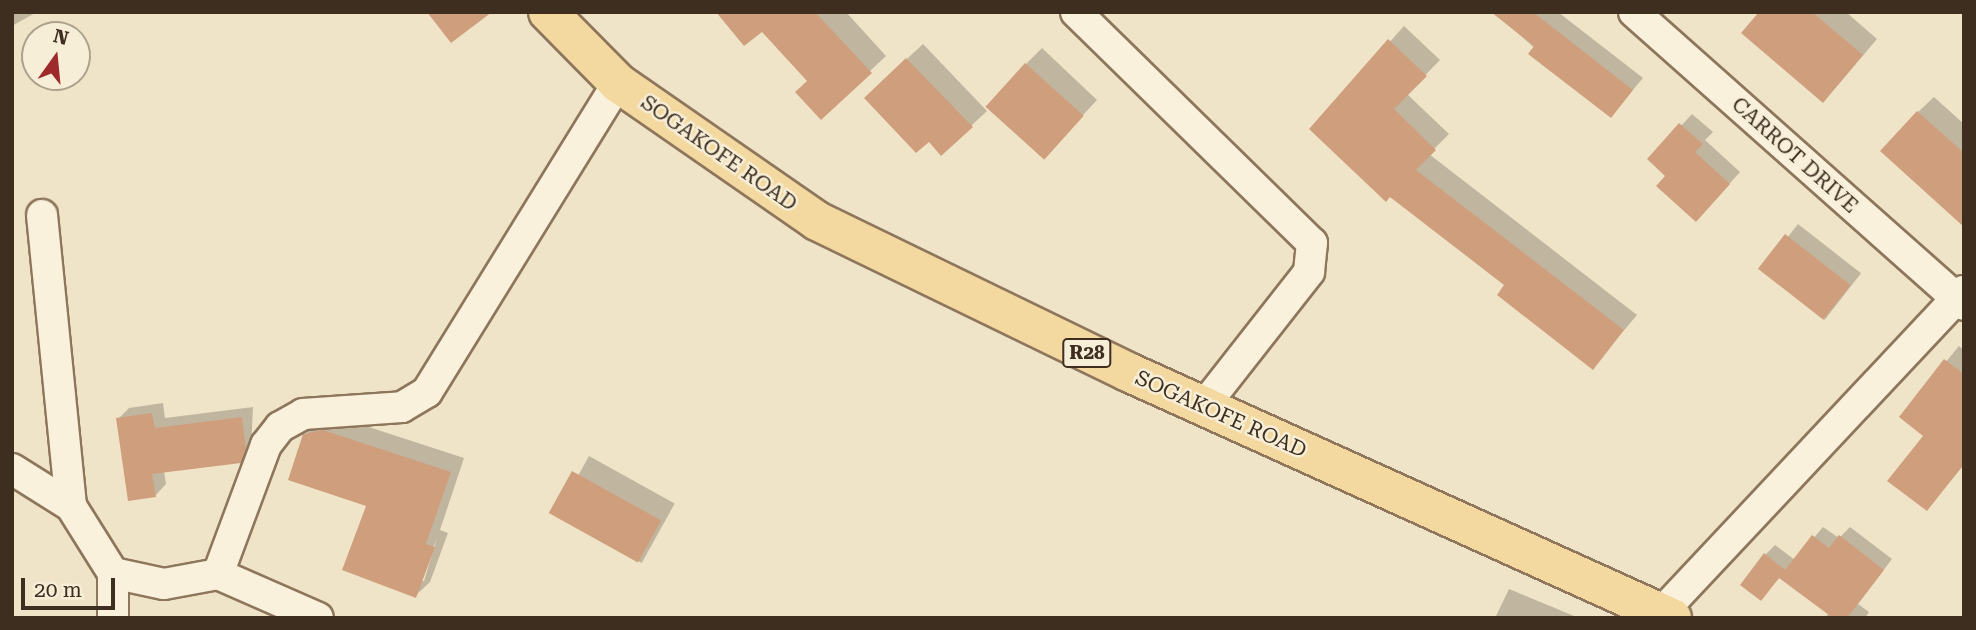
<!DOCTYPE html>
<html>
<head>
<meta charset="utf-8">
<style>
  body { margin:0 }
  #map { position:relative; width:1976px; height:630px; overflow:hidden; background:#f0e4c8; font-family:"Roboto Serif",serif }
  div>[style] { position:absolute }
  .shadow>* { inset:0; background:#0003; transform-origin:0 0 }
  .building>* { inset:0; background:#cf9f7d; transform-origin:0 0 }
  .roads { filter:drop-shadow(2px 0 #8d765c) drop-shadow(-2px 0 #8d765c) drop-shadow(0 2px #8d765c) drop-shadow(0 -2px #8d765c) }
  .minor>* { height:30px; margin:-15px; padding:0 15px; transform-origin:15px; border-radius:15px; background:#faf1dc }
  .primary>* { height:38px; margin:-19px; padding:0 19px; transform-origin:19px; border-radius:19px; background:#f3d9a0 }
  span { translate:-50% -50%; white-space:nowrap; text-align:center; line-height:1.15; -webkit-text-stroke:5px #f7eed8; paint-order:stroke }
  .shield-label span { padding:2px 5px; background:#f7eed8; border:2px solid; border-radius:5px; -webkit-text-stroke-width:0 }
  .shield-label { font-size:19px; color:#3d2e20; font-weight:700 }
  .street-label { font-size:21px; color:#3d2e20 }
  .frame { position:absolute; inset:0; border:14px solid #3d2e20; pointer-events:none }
  .north { position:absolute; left:21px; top:21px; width:70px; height:70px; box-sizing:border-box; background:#f7eed8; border:2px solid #ada18e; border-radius:50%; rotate:15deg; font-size:19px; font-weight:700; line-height:28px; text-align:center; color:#3d2e20 }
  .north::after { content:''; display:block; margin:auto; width:24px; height:32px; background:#9e2a2b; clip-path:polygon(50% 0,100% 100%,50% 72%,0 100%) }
  .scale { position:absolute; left:21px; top:578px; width:94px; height:32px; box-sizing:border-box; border:4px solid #3d2e20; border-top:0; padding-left:9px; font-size:21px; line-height:24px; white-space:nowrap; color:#3d2e20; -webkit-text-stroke:5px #f7eed8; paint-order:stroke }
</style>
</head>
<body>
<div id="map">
  <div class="shadow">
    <div style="clip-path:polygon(12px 12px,37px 12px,12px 26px)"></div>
    <div style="clip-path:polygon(718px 12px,846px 12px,886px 56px,821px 117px,809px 81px,762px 30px)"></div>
    <div style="clip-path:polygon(1494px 12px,1558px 12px,1643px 78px,1611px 116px)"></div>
    <div style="clip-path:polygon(1761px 12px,1846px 12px,1877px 39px,1838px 85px)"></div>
    <div style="clip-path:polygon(1404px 26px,1440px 60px,1407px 94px,1449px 134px,1429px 154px,1637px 315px,1593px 367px,1507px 285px,1312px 129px)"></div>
    <div style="clip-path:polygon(923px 44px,987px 111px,971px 126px,929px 139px,882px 82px)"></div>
    <div style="clip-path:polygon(1042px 48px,1097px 100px,1059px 141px,1026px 64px)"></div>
    <div style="clip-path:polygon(1934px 97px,1964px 124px,1964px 205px,1918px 112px)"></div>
    <div style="clip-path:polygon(1692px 114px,1713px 132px,1705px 140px,1740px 172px,1707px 209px,1650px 159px)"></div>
    <div style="left:1798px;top:224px;width:80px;height:59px;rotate:38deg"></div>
    <div style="clip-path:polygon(1959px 346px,1964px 350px,1964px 465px,1927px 509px,1925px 435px,1901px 417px)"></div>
    <div style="clip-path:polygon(163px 403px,165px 418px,253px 407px,251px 450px,240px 462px,164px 471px,166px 484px,155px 496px,118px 419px,129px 408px)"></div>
    <div style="clip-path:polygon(evenodd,338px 417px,464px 458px,440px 530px,448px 533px,430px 582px,415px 596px,368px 505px,305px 435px,319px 420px,338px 417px,437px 538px,424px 581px,420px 581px,437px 538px)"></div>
    <div style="left:589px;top:456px;width:98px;height:68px;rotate:29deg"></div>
    <div style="clip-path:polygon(1823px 527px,1839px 538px,1850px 527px,1892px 559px,1858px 604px,1869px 612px,1865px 618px,1825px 618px,1829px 613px,1780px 577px,1761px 599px,1766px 554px,1775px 545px,1795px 560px)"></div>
    <div style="clip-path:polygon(1509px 589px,1579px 618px,1495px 618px)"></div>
  </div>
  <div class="building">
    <div style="clip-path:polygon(427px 12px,492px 12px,451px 43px)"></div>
    <div style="clip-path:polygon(716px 12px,815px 12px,872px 73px,821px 120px,795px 92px,807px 81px,762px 32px,744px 46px)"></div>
    <div style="clip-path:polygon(1491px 12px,1533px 12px,1633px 90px,1611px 118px,1528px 54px,1534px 46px)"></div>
    <div style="clip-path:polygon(1759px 12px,1812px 12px,1863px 55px,1823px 103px,1741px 33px)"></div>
    <div style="clip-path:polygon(1388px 39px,1427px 76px,1394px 109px,1436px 150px,1416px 170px,1624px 330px,1593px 370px,1497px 295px,1504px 285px,1390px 197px,1386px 202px,1309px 129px)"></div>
    <div style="clip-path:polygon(906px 58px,973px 127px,941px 156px,929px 142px,916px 153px,864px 98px)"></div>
    <div style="left:1025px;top:63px;width:79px;height:59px;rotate:42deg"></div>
    <div style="clip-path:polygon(1917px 111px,1964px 153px,1964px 227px,1880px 151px)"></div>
    <div style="clip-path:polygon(1679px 123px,1703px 144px,1695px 152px,1730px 184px,1696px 222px,1656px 186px,1665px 176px,1647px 159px)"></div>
    <div style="left:1785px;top:234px;width:83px;height:44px;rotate:38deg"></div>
    <div style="clip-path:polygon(1944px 359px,1964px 374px,1964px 464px,1927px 511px,1887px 481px,1923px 436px,1899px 417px)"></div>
    <div style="clip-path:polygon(152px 413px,155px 428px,242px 417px,246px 449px,241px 463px,152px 474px,156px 497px,128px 501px,116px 418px)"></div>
    <div style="clip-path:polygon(323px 430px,451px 472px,426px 544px,435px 547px,416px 598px,342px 570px,366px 506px,288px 480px,303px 434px)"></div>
    <div style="left:572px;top:471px;width:102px;height:48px;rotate:29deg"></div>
    <div style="clip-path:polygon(1812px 535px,1829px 548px,1839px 535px,1884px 570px,1847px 618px,1833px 618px,1779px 578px,1761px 601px,1740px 585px,1764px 553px,1785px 570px)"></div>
  </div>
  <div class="roads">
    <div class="minor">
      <div style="left:1076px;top:12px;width:330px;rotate:44.4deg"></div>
      <div style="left:1312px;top:243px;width:29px;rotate:96deg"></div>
      <div style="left:1309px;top:272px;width:170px;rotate:128.1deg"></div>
      <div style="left:1634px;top:12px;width:441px;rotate:41.6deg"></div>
      <div style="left:42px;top:215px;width:292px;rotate:84.3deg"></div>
      <div style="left:71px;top:506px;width:79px;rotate:57.9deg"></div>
      <div style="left:12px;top:469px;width:70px;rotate:32.1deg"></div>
      <div style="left:218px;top:574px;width:109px;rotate:23.7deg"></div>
      <div style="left:1663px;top:611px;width:439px;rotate:-46.8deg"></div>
      <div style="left:113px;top:618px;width:45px;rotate:-90deg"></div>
      <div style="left:113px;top:573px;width:52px;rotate:12.2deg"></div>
      <div style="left:164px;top:584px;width:55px;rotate:-10.5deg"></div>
      <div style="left:218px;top:574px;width:138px;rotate:-69.6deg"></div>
      <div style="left:266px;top:445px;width:23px;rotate:-52deg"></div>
      <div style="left:280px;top:427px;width:26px;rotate:-29deg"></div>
      <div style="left:303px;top:414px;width:99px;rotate:-4deg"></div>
      <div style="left:402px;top:407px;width:29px;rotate:-31deg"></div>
      <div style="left:427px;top:392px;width:363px;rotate:-58.3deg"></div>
    </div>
    <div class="primary">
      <div style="left:548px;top:12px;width:100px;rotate:45.4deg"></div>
      <div style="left:618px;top:83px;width:242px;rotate:34.7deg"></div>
      <div style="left:817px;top:221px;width:346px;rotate:25.9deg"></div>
      <div style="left:1128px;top:372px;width:597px;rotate:24.33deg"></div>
    </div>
  </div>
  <div class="shield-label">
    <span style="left:1087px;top:353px">R28</span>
  </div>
  <div class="street-label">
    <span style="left:719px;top:153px;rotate:35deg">SOGAKOFE ROAD</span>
    <span style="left:1795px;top:155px;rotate:42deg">CARROT DRIVE</span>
    <span style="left:1221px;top:414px;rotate:24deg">SOGAKOFE ROAD</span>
  </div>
  <div class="frame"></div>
  <div class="north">N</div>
  <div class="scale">20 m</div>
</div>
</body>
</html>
